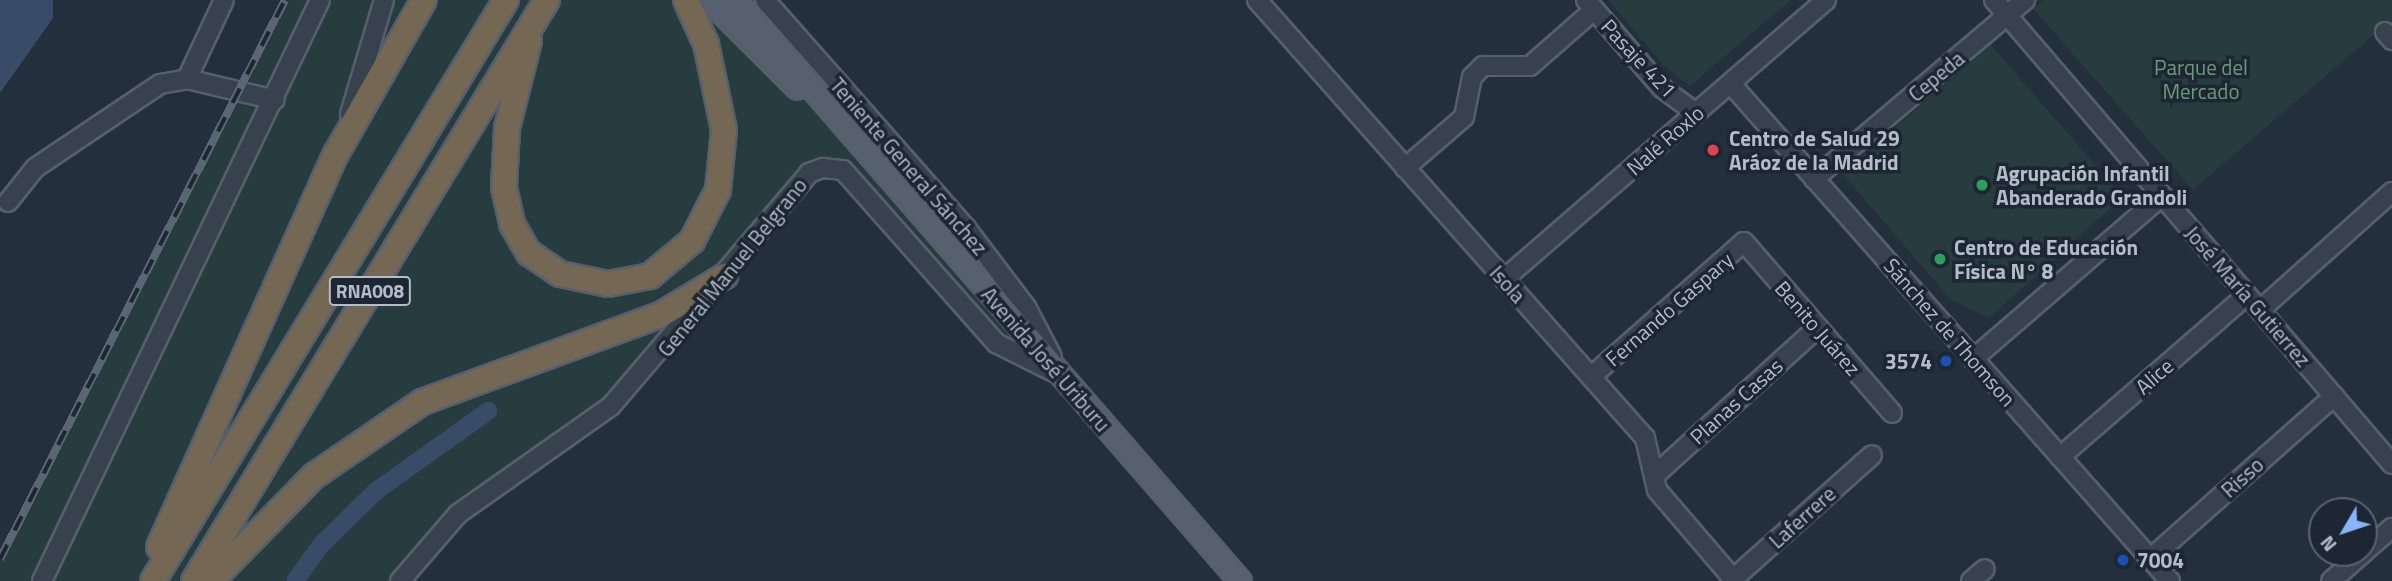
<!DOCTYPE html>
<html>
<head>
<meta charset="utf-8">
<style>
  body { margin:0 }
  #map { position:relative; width:2392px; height:581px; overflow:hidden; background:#242f3e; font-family:"Titillium Web",sans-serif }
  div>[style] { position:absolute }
  .green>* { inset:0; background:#263c3f }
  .water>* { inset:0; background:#394c67 }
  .canal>* { height:18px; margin:-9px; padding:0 9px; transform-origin:9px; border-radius:9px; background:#394c67 }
  .roads { filter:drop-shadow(2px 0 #565f6c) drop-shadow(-2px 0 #565f6c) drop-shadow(0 2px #565f6c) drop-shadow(0 -2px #565f6c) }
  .minor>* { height:18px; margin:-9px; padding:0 9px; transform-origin:9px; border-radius:9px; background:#38414e }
  .major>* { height:21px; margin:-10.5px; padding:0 10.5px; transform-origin:10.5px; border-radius:10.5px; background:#56606e }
  .highway>* { height:24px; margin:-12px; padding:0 12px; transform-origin:12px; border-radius:12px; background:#746855 }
  .rail>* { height:8px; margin-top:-4px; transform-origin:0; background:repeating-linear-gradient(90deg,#1d2633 0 16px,#5a6575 0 32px); box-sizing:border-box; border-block:2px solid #5a6575 }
  .dots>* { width:19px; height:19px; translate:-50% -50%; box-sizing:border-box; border:4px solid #1d2633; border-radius:50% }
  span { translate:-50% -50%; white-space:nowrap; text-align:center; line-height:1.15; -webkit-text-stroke:7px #1d2633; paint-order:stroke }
  .shield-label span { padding:2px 5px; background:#1d2633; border:2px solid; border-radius:5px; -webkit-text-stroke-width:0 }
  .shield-label { font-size:19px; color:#b4bcc9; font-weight:700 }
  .street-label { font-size:21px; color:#b4bcc9 }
  .park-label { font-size:21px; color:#6b9a76 }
  .poi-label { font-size:21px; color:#b4bcc9; font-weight:700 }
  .left { translate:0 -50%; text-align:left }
  .right { translate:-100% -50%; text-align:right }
  .north { position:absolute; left:2308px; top:497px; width:70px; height:70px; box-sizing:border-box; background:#1d2633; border:2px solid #59626f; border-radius:50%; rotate:231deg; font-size:19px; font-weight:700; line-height:28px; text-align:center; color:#b4bcc9 }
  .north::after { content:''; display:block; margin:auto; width:24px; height:32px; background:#8ab4f8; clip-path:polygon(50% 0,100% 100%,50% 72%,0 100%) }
</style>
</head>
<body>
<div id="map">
  <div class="green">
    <div style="clip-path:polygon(285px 0,765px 0,966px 228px,1061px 376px,996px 343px,843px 170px,823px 168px,611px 406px,458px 514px,400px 581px,0 581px,0 559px)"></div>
    <div style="clip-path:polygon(1608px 0,1791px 0,1690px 86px,1665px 67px)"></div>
    <div style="clip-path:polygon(2044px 0,2392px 0,2392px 19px,2193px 190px,2033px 9px)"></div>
    <div style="clip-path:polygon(1991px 45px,2123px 197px,1989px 318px,1950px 299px,1842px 173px)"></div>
  </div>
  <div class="water">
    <div style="clip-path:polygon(0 0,53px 0,53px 18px,0 93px)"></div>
  </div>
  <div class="canal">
    <div style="left:295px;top:581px;width:44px;rotate:-54.2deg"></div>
    <div style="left:321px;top:545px;width:77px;rotate:-44.5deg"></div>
    <div style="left:376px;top:491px;width:138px;rotate:-35.5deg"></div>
  </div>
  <div class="roads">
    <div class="minor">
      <div style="left:765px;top:0;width:304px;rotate:48.6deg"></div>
      <div style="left:966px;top:228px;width:99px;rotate:52.8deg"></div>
      <div style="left:1026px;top:307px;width:56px;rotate:62.5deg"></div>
      <div style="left:1257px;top:0;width:585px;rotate:48.46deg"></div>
      <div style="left:1645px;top:438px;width:53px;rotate:77deg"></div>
      <div style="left:1657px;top:490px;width:120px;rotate:49.4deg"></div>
      <div style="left:1586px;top:0;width:116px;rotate:49.2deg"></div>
      <div style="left:1662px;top:88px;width:42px;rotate:36.3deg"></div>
      <div style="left:1994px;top:0;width:611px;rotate:49.38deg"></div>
      <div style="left:2385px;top:32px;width:11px;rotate:49deg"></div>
      <div style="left:187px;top:79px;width:87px;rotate:-64.9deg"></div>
      <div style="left:1731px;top:84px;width:663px;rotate:48.55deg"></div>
      <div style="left:350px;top:114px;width:119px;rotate:-73.4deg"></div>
      <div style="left:1405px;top:168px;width:78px;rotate:-40.8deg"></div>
      <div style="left:1464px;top:117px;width:41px;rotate:-78.7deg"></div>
      <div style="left:1472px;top:77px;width:16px;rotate:-45deg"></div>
      <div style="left:1483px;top:66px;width:47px"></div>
      <div style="left:1530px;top:66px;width:85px;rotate:-41.2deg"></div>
      <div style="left:1814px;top:179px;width:277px;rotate:-40.3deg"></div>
      <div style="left:8px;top:202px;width:43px;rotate:-51.5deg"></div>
      <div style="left:35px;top:168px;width:151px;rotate:-33.9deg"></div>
      <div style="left:160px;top:84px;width:27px;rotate:-10deg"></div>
      <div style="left:187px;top:79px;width:90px;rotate:13.4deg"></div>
      <div style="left:1504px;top:279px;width:426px;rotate:-40.9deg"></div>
      <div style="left:2260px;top:310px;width:177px;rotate:-41.8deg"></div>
      <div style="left:1973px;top:359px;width:250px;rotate:-40.8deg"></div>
      <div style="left:1593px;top:375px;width:201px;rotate:-41.4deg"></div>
      <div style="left:1744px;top:242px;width:226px;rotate:49.1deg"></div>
      <div style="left:2060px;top:457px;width:247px;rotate:-40.9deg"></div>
      <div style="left:1655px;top:475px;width:220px;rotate:-42.2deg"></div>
      <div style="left:2364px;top:552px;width:37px;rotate:-41deg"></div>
      <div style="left:2150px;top:559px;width:246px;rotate:-41.5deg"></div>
      <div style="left:1733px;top:579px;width:186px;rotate:-41.7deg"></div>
      <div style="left:42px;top:581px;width:644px;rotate:-64.43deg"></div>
      <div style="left:400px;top:581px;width:89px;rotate:-49.1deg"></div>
      <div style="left:458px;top:514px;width:187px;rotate:-35.2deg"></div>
      <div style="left:611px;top:406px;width:306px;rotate:-49.6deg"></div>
      <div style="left:809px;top:173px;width:15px;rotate:-20deg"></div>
      <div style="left:823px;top:168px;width:20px;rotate:6deg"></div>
      <div style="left:843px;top:170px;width:231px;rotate:48.5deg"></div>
      <div style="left:996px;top:343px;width:69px;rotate:26.6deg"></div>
      <div style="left:1971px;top:581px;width:18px;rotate:-41deg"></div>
      <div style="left:2331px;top:581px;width:43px;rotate:-41.2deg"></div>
    </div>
    <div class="major">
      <div style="left:709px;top:0;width:124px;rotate:45deg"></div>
      <div style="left:735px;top:0;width:770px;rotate:49deg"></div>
    </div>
    <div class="highway">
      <div style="left:529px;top:41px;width:90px;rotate:104.2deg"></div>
      <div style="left:507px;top:128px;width:60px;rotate:92.9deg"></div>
      <div style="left:504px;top:188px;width:37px;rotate:77deg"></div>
      <div style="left:512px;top:224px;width:34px;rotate:60deg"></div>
      <div style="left:529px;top:253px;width:37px;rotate:34deg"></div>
      <div style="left:560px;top:274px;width:49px;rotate:11.8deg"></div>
      <div style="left:608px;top:284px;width:43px;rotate:-10.8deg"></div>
      <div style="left:650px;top:276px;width:55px;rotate:-39.8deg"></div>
      <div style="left:692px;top:241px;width:57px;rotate:-63deg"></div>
      <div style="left:718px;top:190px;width:60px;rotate:-84.3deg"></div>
      <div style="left:724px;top:130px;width:88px;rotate:-101.8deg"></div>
      <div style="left:706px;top:44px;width:48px;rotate:-114.4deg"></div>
      <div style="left:159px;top:547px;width:431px;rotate:-65.8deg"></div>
      <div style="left:336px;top:154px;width:177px;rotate:-60.3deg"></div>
      <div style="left:153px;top:581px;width:680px;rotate:-58.72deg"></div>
      <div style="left:194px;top:581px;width:680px;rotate:-58.72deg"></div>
      <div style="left:211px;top:581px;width:147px;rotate:-45.6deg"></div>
      <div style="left:314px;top:476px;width:131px;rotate:-34.4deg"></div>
      <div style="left:422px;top:402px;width:253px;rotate:-20.1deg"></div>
      <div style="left:660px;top:315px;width:76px;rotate:-31deg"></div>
    </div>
  </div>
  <div class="rail">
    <div style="left:0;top:559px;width:627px;rotate:-62.99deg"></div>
  </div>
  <div class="dots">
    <div style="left:1713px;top:150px;background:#e0444e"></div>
    <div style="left:1982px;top:185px;background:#2e9e5b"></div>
    <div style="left:1940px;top:259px;background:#2e9e5b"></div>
    <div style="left:1946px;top:361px;background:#1a4fb4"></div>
    <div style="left:2123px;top:560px;background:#1a4fb4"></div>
  </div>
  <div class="shield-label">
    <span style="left:370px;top:291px">RNA008</span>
  </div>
  <div class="street-label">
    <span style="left:1639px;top:58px;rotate:47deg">Pasaje 421</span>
    <span style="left:1936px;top:76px;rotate:-40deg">Cepeda</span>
    <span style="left:1665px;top:140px;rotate:-41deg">Nalé Roxlo</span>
    <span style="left:909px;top:166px;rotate:49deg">Teniente General Sánchez</span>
    <span style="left:732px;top:267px;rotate:-51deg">General Manuel Belgrano</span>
    <span style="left:1508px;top:284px;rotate:48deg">Isola</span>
    <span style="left:2248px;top:296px;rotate:49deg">José María Gutierrez</span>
    <span style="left:1669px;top:309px;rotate:-41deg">Fernando Gaspary</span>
    <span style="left:1818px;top:328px;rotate:49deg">Benito Juárez</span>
    <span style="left:1950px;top:332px;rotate:49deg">Sánchez de Thomson</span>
    <span style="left:1046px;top:359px;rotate:49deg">Avenida José Uriburu</span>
    <span style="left:2154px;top:376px;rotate:-41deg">Alice</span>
    <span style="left:1736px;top:401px;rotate:-42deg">Planas Casas</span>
    <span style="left:2242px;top:477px;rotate:-42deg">Risso</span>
    <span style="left:1802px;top:517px;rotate:-42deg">Laferrere</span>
  </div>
  <div class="park-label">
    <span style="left:2201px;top:79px">Parque del<br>Mercado</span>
  </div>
  <div class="poi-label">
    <span class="left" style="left:1729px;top:150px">Centro de Salud 29<br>Aráoz de la Madrid</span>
    <span class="left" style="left:1996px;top:185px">Agrupación Infantil<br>Abanderado Grandoli</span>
    <span class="left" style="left:1954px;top:259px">Centro de Educación<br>Física N° 8</span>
    <span class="right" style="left:1932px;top:361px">3574</span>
    <span class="left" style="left:2137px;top:560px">7004</span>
  </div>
  <div class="north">N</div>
</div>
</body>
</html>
